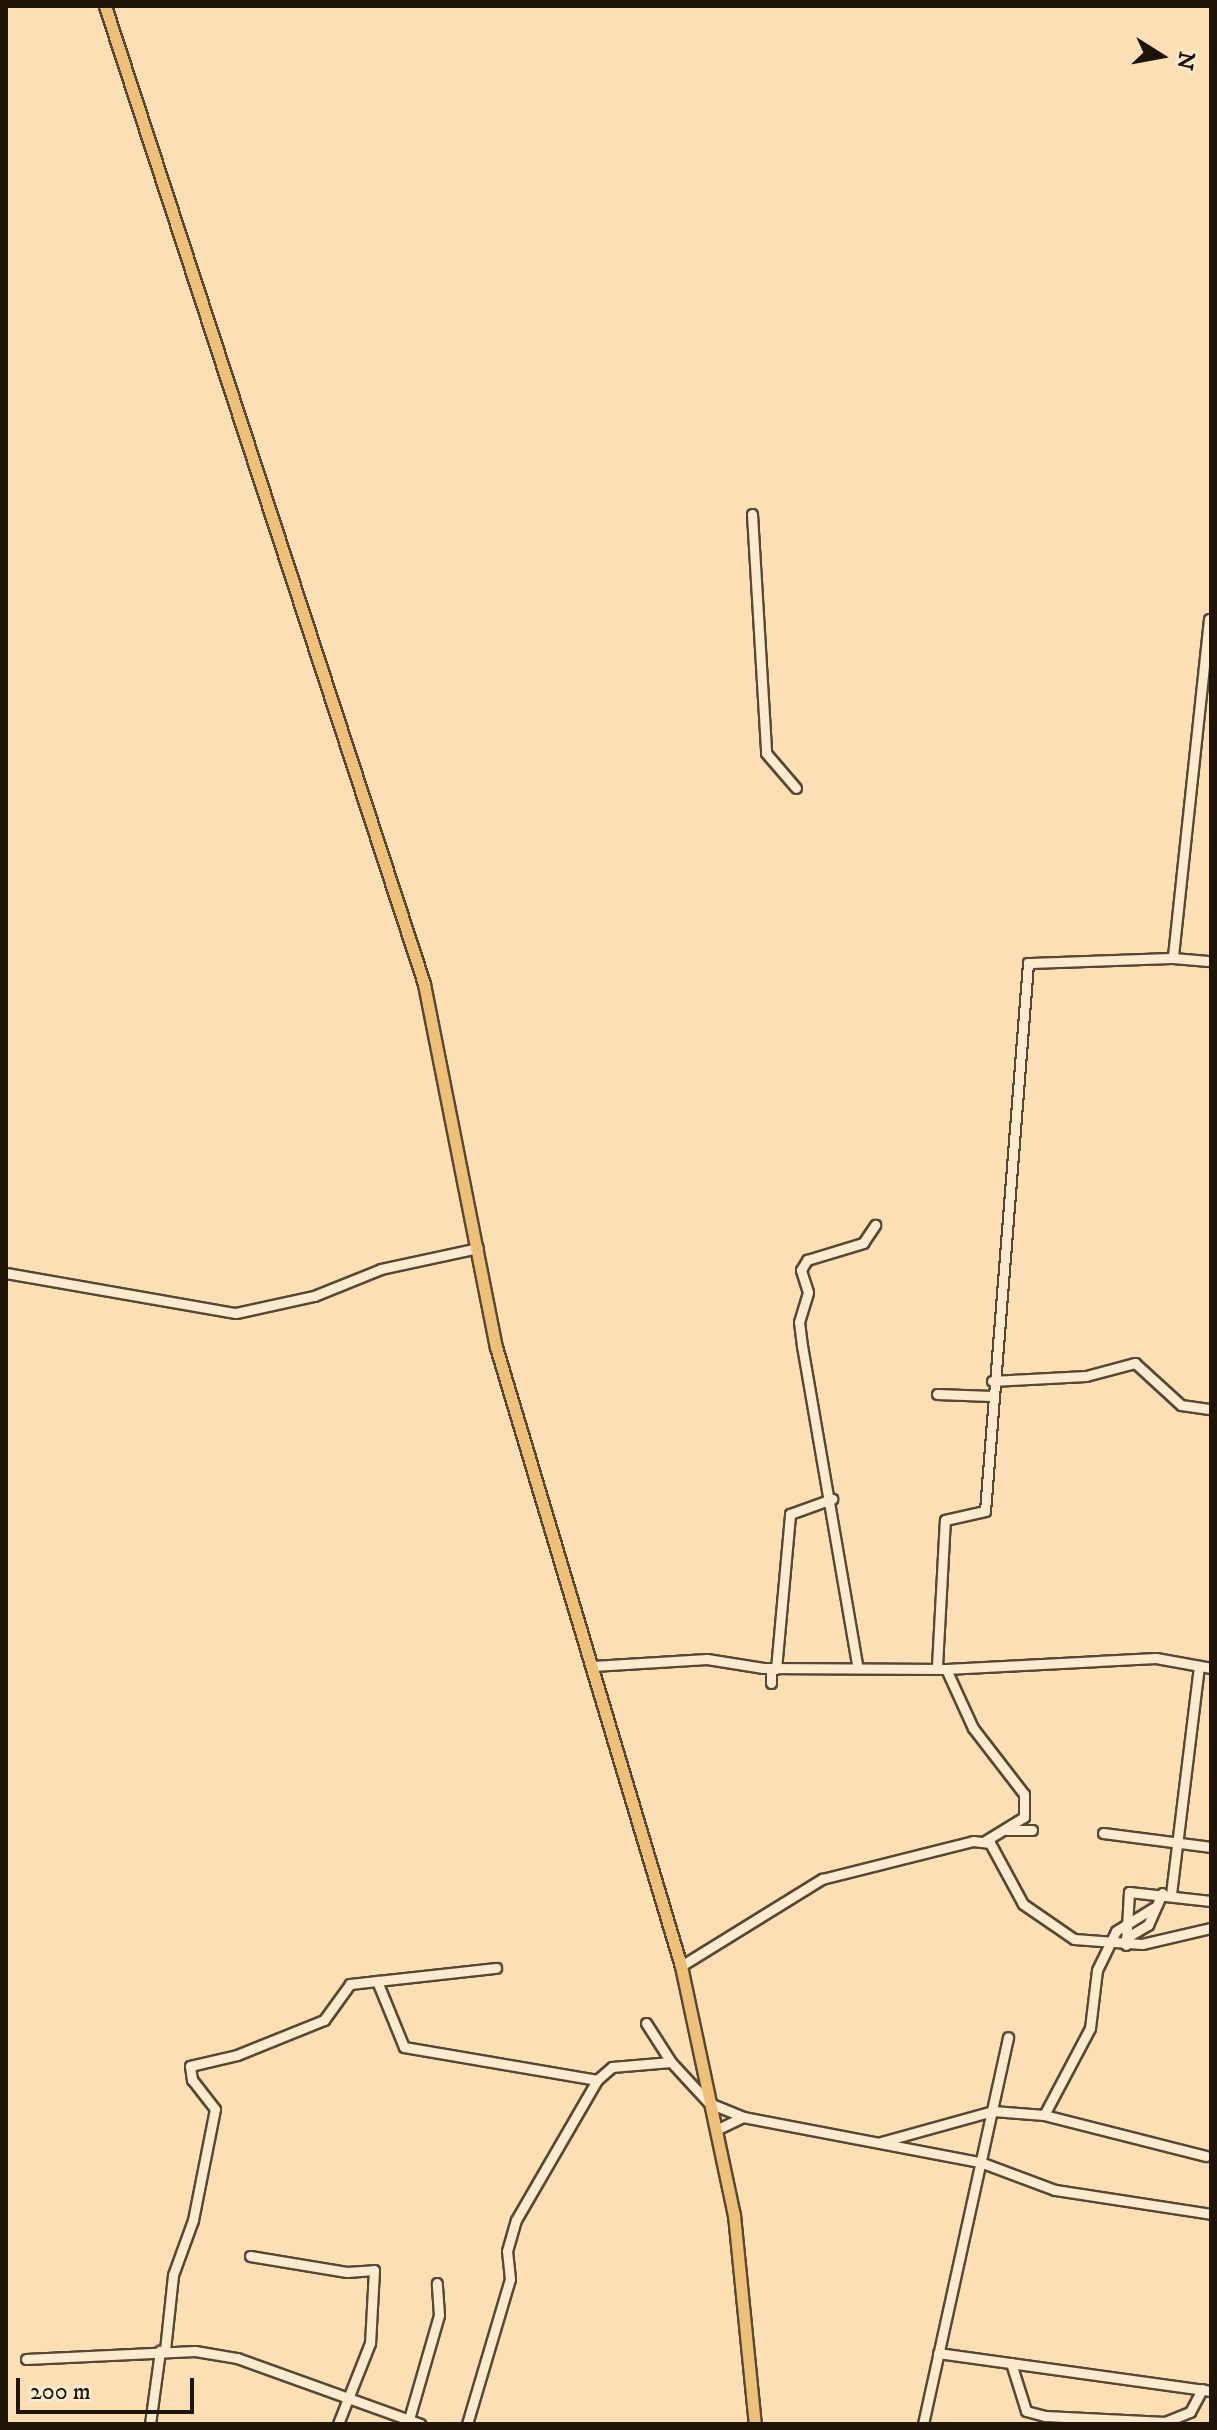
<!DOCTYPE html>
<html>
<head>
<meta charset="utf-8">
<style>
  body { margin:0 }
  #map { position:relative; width:1217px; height:2430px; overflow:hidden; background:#fcdfb5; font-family:"IM FELL DW Pica",serif }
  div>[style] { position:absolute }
  .roads { filter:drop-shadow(2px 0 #564833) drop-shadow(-2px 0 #564833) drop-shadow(0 2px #564833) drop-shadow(0 -2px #564833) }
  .minor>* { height:9px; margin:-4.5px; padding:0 4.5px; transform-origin:4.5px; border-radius:4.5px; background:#fdeacf }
  .major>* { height:11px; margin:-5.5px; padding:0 5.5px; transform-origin:5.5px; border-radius:5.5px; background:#eec07a }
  span { translate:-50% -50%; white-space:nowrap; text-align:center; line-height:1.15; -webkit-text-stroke:7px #fdeacf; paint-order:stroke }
  .frame { position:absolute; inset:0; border:8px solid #1e1508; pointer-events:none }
  .north { position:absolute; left:1121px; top:16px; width:80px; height:80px; -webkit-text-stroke:6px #fdeacf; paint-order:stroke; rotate:101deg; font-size:22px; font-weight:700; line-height:32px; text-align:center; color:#1e1508 }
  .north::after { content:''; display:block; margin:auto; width:28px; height:36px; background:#1e1508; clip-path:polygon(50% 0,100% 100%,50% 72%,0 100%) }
  .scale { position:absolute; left:16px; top:2378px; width:178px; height:36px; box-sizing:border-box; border:4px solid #1e1508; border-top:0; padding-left:10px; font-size:24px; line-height:28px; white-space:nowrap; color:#1e1508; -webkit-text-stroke:6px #fdeacf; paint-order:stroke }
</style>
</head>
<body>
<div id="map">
  <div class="roads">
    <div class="minor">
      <div style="left:752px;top:514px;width:239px;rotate:86.6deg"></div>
      <div style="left:766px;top:753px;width:46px;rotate:49.4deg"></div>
      <div style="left:1209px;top:619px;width:341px;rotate:96.1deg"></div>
      <div style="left:1173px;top:958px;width:38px;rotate:5deg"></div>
      <div style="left:6px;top:1273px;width:233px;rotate:9.9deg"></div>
      <div style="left:236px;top:1313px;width:80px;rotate:-12.3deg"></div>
      <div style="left:314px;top:1296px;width:72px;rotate:-21.9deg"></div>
      <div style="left:381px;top:1269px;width:99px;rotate:-12.2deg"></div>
      <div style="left:992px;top:1381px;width:94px;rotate:-3deg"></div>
      <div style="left:1086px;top:1376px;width:51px;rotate:-14.9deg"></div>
      <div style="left:1135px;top:1363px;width:62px;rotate:42.4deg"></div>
      <div style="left:1181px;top:1405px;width:30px;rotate:8deg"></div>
      <div style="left:937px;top:1394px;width:54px;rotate:2.1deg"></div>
      <div style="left:857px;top:1664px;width:323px;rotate:-99.8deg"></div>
      <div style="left:802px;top:1346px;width:24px;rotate:-97deg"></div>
      <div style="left:799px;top:1322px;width:31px;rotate:-73deg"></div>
      <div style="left:808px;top:1292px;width:23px;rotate:-108deg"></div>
      <div style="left:801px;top:1270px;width:12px;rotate:-59deg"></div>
      <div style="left:807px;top:1260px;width:59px;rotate:-16.9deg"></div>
      <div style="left:863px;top:1243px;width:22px;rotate:-56deg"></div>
      <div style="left:593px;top:1666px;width:114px;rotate:-3.5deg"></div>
      <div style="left:707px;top:1659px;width:57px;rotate:9.1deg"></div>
      <div style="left:763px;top:1668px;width:183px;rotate:0.3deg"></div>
      <div style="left:946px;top:1669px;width:210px;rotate:-3deg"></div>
      <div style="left:1156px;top:1658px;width:56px;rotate:10.3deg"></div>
      <div style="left:937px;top:1666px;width:146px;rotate:-86.9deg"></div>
      <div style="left:945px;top:1520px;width:41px;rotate:-12.7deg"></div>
      <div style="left:985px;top:1511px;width:550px;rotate:-85.51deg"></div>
      <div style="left:1028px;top:963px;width:145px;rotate:-2deg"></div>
      <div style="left:771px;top:1669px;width:14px;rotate:90deg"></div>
      <div style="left:776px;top:1669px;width:156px;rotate:-84.8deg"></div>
      <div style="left:790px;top:1514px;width:45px;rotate:-19.7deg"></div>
      <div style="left:946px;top:1669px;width:65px;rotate:65.4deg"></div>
      <div style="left:973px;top:1728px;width:83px;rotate:52.3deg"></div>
      <div style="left:1024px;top:1794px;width:23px;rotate:90deg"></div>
      <div style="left:1024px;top:1817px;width:46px;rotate:148.4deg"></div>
      <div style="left:1007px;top:1830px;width:25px"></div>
      <div style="left:1103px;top:1833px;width:109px;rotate:7.4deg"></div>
      <div style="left:1171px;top:1894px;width:230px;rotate:-83deg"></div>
      <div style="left:1126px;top:1938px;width:26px;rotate:-31deg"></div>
      <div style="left:1148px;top:1925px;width:35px;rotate:-66deg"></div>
      <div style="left:1126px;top:1945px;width:53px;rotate:-86.8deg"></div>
      <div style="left:1129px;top:1892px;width:82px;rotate:6.3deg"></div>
      <div style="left:681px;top:1966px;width:166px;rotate:-31.7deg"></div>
      <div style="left:822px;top:1879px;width:156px;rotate:-14.1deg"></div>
      <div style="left:973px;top:1841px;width:17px;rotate:7deg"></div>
      <div style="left:990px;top:1843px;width:69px;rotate:61.6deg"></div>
      <div style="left:1023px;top:1904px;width:62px;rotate:34.5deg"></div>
      <div style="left:1074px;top:1939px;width:68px;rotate:4.2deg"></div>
      <div style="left:1142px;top:1944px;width:71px;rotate:-13.1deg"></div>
      <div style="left:377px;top:1981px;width:71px;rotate:67.8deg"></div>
      <div style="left:404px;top:2047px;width:196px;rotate:9.7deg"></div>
      <div style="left:646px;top:2023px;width:46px;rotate:57.3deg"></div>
      <div style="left:1044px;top:2115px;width:167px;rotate:14.2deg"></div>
      <div style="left:716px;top:2130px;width:30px;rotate:-26deg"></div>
      <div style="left:881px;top:2142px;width:116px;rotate:-15.5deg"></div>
      <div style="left:993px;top:2111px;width:51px;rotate:4.5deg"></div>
      <div style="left:1044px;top:2115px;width:98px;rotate:-62.1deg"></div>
      <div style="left:1090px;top:2028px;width:58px;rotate:-83.1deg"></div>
      <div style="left:1097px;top:1970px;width:43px;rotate:-64deg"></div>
      <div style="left:1116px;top:1931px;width:44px;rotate:-31.9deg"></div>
      <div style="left:250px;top:2256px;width:98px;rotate:9.4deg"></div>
      <div style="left:347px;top:2272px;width:27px;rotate:-4deg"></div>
      <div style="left:374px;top:2270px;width:73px;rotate:93.1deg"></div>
      <div style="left:370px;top:2343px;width:87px;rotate:111.6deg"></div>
      <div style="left:165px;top:2350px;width:75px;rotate:-83.9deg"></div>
      <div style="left:173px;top:2275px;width:59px;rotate:-70deg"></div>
      <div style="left:193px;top:2220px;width:113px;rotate:-78.8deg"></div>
      <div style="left:215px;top:2109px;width:37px;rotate:-128deg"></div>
      <div style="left:192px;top:2080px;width:14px;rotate:-98deg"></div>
      <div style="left:190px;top:2066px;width:48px;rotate:-13.2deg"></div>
      <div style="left:237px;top:2055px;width:94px;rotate:-21.9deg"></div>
      <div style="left:324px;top:2020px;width:44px;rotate:-54.2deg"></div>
      <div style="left:350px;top:1984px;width:147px;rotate:-6.3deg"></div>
      <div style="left:938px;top:2353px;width:276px;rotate:7.9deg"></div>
      <div style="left:26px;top:2359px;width:169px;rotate:-2.7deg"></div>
      <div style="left:195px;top:2351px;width:43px;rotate:9.5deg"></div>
      <div style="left:237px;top:2358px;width:195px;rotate:19.8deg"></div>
      <div style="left:1011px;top:2363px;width:50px;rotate:72.6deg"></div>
      <div style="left:1026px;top:2411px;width:20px;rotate:15deg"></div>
      <div style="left:1045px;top:2416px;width:120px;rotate:2.9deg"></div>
      <div style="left:1165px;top:2422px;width:27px;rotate:-22deg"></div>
      <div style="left:1190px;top:2412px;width:26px;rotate:-62deg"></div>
      <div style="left:409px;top:2419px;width:108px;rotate:-73.9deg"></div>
      <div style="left:439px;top:2315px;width:32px;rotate:-94deg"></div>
      <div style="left:150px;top:2424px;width:74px;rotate:-82.2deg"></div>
      <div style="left:467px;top:2424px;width:151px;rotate:-73.5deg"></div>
      <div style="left:510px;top:2279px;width:28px;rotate:-96deg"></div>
      <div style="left:507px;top:2251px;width:32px;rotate:-74deg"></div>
      <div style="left:516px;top:2220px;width:162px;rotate:-59.9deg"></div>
      <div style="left:597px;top:2080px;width:20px;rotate:-41deg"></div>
      <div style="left:612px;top:2067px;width:59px;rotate:-4.8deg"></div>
      <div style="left:671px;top:2062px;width:56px;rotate:47.2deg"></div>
      <div style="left:709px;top:2103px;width:37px;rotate:22deg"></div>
      <div style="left:743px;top:2117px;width:241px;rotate:10.8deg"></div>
      <div style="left:980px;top:2162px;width:80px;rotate:20.5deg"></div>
      <div style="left:1055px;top:2190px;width:158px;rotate:8.7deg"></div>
      <div style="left:923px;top:2424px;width:396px;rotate:-77.6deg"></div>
    </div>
    <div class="major">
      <div style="left:105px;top:6px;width:1029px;rotate:71.93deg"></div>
      <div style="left:424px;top:984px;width:370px;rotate:78.8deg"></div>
      <div style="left:496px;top:1347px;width:646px;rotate:73.36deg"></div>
      <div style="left:681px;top:1966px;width:255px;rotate:78deg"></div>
      <div style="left:734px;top:2215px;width:210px;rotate:84.3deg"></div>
    </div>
  </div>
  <div class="frame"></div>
  <div class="north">N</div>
  <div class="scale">200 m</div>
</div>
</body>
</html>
